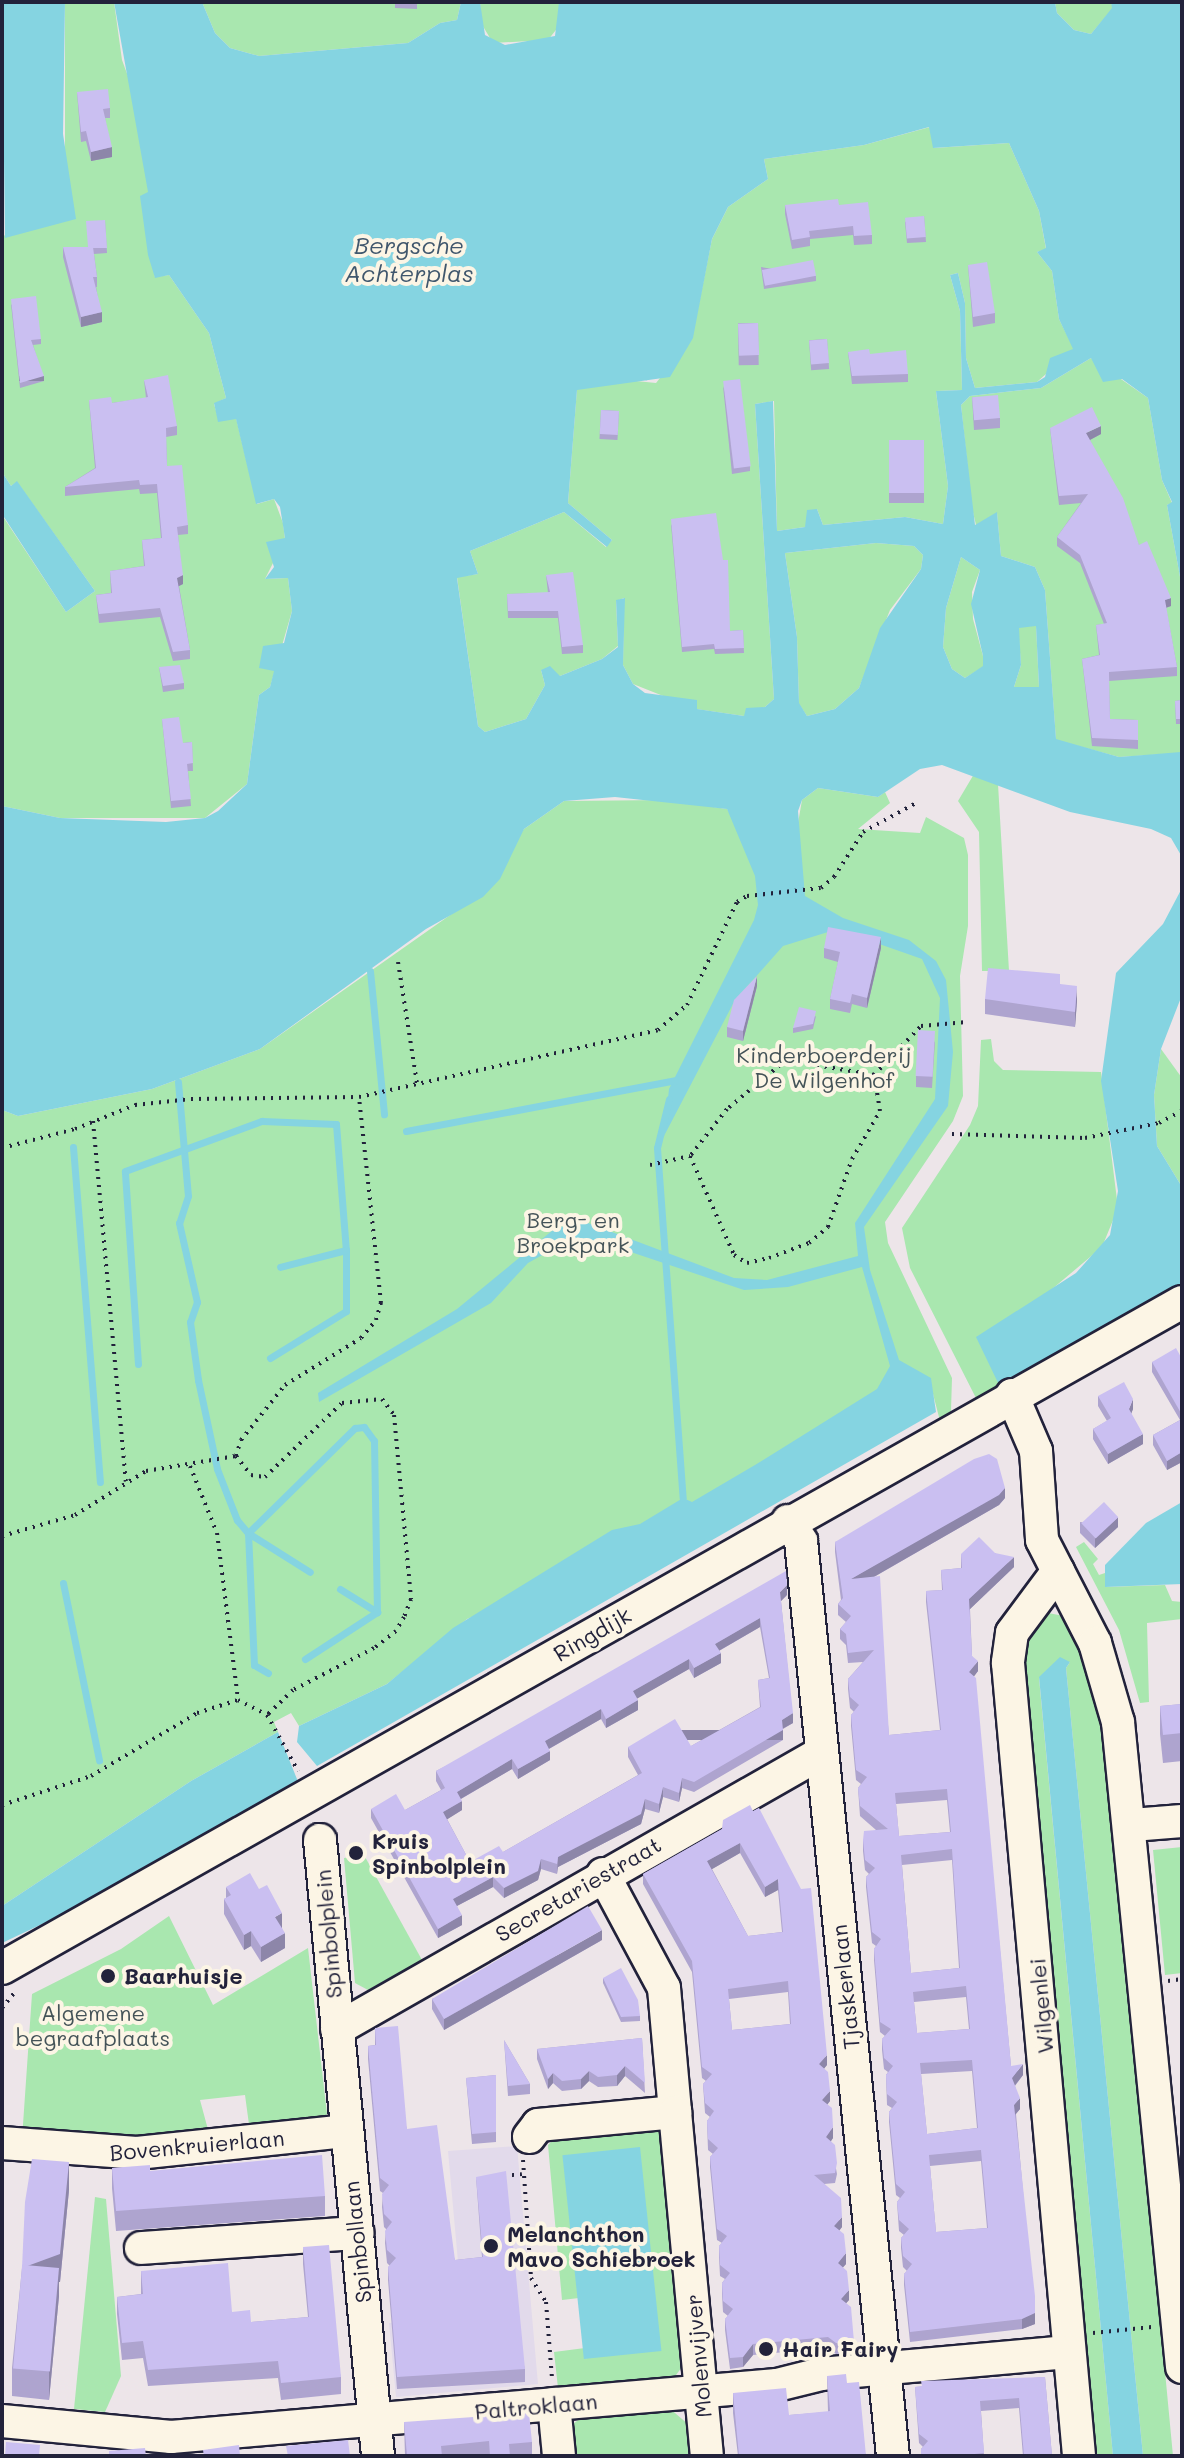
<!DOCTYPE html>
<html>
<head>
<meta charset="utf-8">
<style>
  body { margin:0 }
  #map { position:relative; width:1184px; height:2458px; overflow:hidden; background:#ede5e9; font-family:Mali,sans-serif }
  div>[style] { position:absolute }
  .built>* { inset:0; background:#e2daeb }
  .green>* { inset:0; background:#a9e7af }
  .water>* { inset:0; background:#85d4e1; transform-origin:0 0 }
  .stream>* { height:7px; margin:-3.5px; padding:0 3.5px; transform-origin:3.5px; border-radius:3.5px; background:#85d4e1 }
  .path>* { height:4px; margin-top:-2px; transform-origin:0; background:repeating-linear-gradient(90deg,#22223b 0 2px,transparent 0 8px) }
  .roads { filter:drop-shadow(2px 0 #22223b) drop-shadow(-2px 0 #22223b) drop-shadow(0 2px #22223b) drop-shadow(0 -2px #22223b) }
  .minor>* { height:32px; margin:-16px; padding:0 16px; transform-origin:16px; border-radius:16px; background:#fcf5e5 }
  .wall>* { inset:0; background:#aea4cf; transform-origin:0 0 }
  .shaded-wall>* { inset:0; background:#8d86a9; transform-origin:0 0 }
  .building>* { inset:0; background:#cabff1; transform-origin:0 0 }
  .dots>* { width:22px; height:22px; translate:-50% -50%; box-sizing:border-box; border:4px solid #fcf5e5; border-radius:50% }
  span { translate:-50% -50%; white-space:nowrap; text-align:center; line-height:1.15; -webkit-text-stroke:8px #fcf5e5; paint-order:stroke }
  .park-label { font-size:22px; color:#445358 }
  .street-label { font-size:22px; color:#22223b }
  .poi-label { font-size:22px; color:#22223b; font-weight:700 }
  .left { translate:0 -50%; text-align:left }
  .water-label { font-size:24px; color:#40576d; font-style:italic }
  .frame { position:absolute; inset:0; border:4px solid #22223b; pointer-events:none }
</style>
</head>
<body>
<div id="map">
  <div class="built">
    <div style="clip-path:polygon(517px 2146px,538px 2384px,396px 2397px,389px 2323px,463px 2317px,448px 2151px)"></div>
  </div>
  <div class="green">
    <div style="clip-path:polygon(65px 2px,114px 2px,122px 60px,133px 90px,149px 193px,141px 196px,155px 277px,169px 275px,209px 333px,226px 398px,214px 404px,219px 421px,236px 418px,257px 504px,274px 499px,283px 523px,285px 539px,265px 579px,288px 578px,292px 611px,270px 687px,259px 695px,247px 784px,205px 818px,60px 818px,2px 806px,2px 515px,66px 612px,95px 591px,17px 482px,11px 486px,2px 472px,2px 236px,57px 223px,65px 159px)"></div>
    <div style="clip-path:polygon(202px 2px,461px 2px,457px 20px,440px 23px,408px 43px,259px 56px,230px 48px,215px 33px)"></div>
    <div style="clip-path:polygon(480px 2px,559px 2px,559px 26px,548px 40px,493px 43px,481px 23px)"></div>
    <div style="clip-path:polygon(1055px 2px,1111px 2px,1113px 8px,1091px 34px,1074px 30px,1057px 13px)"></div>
    <div style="clip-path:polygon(930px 127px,934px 148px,1009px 143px,1039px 211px,1046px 249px,1037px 252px,1052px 271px,1059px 319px,1074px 349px,1037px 382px,975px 388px,966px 358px,965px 303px,958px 273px,950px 275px,960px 311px,962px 390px,936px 391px,948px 486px,943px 524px,905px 517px,823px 525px,817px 509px,805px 527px,777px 531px,774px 401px,755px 404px,774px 699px,765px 707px,744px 716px,696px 709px,633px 684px,623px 665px,624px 598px,616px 601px,618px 646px,602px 659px,560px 676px,541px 670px,545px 685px,526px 719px,485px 732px,478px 726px,457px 577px,478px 574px,470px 551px,564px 512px,606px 547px,612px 540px,568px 503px,577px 389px,626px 380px,656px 383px,692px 338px,712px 239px,728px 207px,768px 179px,764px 159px,864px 145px)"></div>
    <div style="clip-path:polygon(1091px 358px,1148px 398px,1162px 480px,1172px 503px,1167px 505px,1182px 588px,1182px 753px,1119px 757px,1056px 740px,1045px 590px,1035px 567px,1001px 556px,997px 513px,976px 525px,972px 508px,961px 405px,970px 396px,1041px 388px)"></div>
    <div style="clip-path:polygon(876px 543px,914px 546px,923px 555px,921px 569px,890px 610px,859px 688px,835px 709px,807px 716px,799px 704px,797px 637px,785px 553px)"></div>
    <div style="clip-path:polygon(961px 557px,980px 570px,972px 592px,973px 619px,983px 656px,983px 667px,965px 678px,952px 669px,943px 647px,946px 608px)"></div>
    <div style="clip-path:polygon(1036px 625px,1039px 687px,1014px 687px,1021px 665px,1018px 627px)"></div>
    <div style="clip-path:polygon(974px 774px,998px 784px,1009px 971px,982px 971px,979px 832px,958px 801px)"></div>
    <div style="clip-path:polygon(818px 788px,878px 797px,885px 792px,890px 803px,858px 829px,920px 833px,926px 817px,964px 838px,968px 855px,968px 926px,960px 976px,963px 1096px,953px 1121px,885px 1222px,888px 1243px,952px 1378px,951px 1411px,940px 1421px,932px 1390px,692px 1523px,467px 1619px,387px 1684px,299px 1726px,291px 1713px,274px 1722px,278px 1732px,191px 1781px,2px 1906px,2px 1110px,18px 1116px,152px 1089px,260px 1049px,463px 906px,524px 829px,564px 801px,666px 800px,727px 809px,735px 821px,797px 829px,802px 800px)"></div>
    <div style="clip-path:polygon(991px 1039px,994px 1061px,1003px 1070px,1101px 1072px,1118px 1208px,1102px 1247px,1045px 1295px,1001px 1389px,978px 1402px,910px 1268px,902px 1228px,970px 1125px,978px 1106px,981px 1040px)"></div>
    <div style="clip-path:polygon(1161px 1049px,1182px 1078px,1182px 1187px,1157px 1146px,1154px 1095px)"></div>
    <div style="clip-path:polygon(1084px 1542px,1098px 1559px,1093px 1564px,1099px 1575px,1105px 1573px,1105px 1587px,1165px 1585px,1172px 1601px,1182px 1602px,1182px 1619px,1147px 1623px,1149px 1702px,1140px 1703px,1119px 1630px,1076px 1547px)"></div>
    <div style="clip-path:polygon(1048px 1613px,1064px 1616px,1079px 1642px,1104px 1726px,1173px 2456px,1143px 2456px,1066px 1668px,1070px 1662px,1057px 1663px,1039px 1678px,1113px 2456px,1091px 2456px,1022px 1650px,1033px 1624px)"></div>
    <div style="clip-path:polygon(1182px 1847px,1182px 1973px,1165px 1975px,1153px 1850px)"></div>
    <div style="clip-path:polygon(364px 1855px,422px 1960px,368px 1990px,355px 1983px,344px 1858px)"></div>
    <div style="clip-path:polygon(169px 1916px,213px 2005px,308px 1948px,327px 2114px,311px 2126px,250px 2132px,245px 2095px,200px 2100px,210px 2137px,22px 2139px,32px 1994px,121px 1949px)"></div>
    <div style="clip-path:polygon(655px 2128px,665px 2138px,685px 2363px,673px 2379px,558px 2388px,554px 2352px,585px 2348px,587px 2360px,563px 2156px,579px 2298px,562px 2300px,548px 2145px,554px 2139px)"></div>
    <div style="clip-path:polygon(95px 2197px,106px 2199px,121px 2376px,105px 2412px,74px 2409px)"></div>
    <div style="clip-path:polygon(668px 2407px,689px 2425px,692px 2456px,576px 2456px,573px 2424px,582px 2417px)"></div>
  </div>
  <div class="water">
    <div style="clip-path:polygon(2px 2px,65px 2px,63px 134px,76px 219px,5px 238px)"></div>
    <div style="clip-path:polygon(evenodd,114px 2px,202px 2px,215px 33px,230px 48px,259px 56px,408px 43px,440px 23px,457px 20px,461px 2px,480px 2px,485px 35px,505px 45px,555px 36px,559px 2px,1055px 2px,1057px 13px,1074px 30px,1091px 34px,1112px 8px,1111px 2px,1182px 2px,1182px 588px,1167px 505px,1172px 502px,1162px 480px,1148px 398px,1122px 379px,1103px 382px,1091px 358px,1041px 388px,970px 396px,961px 405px,975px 525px,997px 512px,1001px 556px,1035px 567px,1045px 590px,1056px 739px,1119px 757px,1181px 752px,1182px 857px,1171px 838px,1151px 829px,1070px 812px,942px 765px,920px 769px,878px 797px,818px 788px,802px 800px,798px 811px,805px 896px,843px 918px,909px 940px,936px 961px,946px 980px,953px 1052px,948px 1106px,864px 1227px,870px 1270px,899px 1360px,931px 1378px,936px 1412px,317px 1766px,297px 1742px,299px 1726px,387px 1684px,453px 1628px,612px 1530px,640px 1524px,683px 1498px,692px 1502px,755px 1465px,877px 1389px,890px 1366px,862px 1267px,788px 1287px,744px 1290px,601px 1242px,566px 1242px,528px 1263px,491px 1303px,319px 1402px,318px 1393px,457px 1309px,553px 1230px,580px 1220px,734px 1278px,767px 1280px,858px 1256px,855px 1223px,935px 1099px,940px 998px,922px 959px,865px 939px,828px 932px,783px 946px,735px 1000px,664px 1136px,669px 1089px,754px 920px,758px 905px,755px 876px,727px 809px,615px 797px,564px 801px,524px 829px,500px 879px,483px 897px,426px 929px,260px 1049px,152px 1089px,18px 1116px,2px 1110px,2px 806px,60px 818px,166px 822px,205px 818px,218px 811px,247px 784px,259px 695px,270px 687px,274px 671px,259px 668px,263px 646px,284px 643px,292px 611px,288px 578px,265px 579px,274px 567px,266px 542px,285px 538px,280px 507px,274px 499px,256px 504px,236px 419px,218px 422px,214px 403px,226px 398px,209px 333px,169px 275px,155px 278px,148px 255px,140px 196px,148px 192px,114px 2px,929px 127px,933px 148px,1009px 143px,1039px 211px,1046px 248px,1037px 252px,1052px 271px,1059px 319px,1073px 349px,1050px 358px,1045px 377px,1037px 382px,975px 388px,966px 358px,965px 303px,958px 273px,950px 275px,960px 311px,962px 390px,936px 391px,948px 486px,943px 524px,905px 517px,823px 525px,817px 509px,807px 510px,805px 527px,777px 531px,773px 401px,755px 404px,774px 699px,765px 707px,746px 708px,744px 716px,697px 709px,697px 700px,645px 693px,633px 684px,623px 665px,625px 598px,616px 600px,618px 647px,602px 659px,560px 676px,550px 666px,541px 670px,545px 685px,526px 719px,485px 732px,478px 726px,457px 578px,478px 574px,470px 551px,564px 512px,607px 547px,612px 540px,568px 503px,577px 390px,670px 377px,693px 338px,712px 239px,728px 207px,768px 179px,764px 159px,864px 145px,929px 127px,114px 2px,876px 543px,914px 546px,923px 555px,921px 569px,880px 628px,859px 688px,835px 709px,807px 716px,799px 703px,797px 637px,785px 553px,876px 543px,114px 2px,961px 557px,980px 570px,971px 604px,983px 656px,983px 666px,965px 678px,952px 669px,943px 647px,946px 608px,961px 557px,114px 2px,1036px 626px,1039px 687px,1014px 687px,1021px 665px,1019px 628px,1036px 626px)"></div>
    <div style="clip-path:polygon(2px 472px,11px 486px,17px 481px,95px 591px,66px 612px,2px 514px)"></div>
    <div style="clip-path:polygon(1182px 888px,1182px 995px,1161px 1049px,1154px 1095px,1157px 1146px,1182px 1187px,1182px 1285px,1001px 1389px,976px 1337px,1076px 1273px,1110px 1235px,1118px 1191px,1101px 1081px,1116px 973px,1163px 924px)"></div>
    <div style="clip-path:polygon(1182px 1502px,1182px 1584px,1105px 1587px,1105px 1565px,1146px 1523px)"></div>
    <div style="clip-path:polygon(1060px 1657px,1070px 1662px,1066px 1668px,1143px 2456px,1113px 2456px,1039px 1677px)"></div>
    <div style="clip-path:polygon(278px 1732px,301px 1789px,158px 1869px,2px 1943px,2px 1906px,191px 1781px)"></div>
    <div style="left:640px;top:2147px;width:205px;height:78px;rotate:84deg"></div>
  </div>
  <div class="stream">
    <div style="left:370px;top:971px;width:144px;rotate:84.4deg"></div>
    <div style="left:178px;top:1082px;width:114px;rotate:85deg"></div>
    <div style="left:188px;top:1196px;width:28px;rotate:108deg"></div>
    <div style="left:179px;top:1223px;width:81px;rotate:77.2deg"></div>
    <div style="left:197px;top:1302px;width:21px;rotate:109deg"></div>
    <div style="left:190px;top:1322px;width:59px;rotate:82.1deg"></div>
    <div style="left:198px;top:1380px;width:91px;rotate:77.9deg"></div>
    <div style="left:217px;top:1469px;width:55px;rotate:68.6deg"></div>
    <div style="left:237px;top:1520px;width:17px;rotate:50deg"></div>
    <div style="left:248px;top:1533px;width:73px;rotate:32.2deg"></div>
    <div style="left:669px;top:1099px;width:50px;rotate:103.8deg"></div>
    <div style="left:657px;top:1148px;width:351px;rotate:85.8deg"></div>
    <div style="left:406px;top:1131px;width:279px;rotate:-10.7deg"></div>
    <div style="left:73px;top:1147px;width:336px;rotate:85.4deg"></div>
    <div style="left:270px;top:1358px;width:89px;rotate:-31.7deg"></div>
    <div style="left:346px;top:1311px;width:61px;rotate:-90deg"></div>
    <div style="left:138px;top:1364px;width:193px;rotate:-93.9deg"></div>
    <div style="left:125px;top:1171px;width:146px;rotate:-20.1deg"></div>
    <div style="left:262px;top:1121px;width:74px;rotate:2.3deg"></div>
    <div style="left:336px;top:1124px;width:126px;rotate:85.5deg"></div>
    <div style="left:346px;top:1250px;width:68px;rotate:165.6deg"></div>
    <div style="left:63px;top:1583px;width:181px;rotate:78.5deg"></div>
    <div style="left:340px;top:1589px;width:44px;rotate:31.9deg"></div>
    <div style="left:268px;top:1673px;width:16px;rotate:-150deg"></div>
    <div style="left:254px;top:1665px;width:132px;rotate:-92.6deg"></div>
    <div style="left:248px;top:1533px;width:150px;rotate:-44.5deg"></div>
    <div style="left:355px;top:1428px;width:9px;rotate:-6deg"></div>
    <div style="left:364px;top:1427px;width:17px;rotate:54deg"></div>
    <div style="left:374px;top:1441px;width:171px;rotate:89deg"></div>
    <div style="left:377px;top:1612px;width:86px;rotate:146.9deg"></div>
  </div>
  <div class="path">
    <div style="left:398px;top:962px;width:123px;rotate:81.1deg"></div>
    <div style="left:874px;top:1075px;width:89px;rotate:-170.3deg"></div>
    <div style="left:786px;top:1060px;width:77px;rotate:140.3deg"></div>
    <div style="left:727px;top:1109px;width:60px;rotate:128.2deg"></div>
    <div style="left:690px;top:1156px;width:108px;rotate:66deg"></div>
    <div style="left:734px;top:1255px;width:15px;rotate:32deg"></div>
    <div style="left:747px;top:1263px;width:23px;rotate:-13deg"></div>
    <div style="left:769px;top:1258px;width:43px;rotate:-20.6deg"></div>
    <div style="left:809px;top:1243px;width:25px;rotate:-40deg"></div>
    <div style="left:828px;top:1227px;width:72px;rotate:-70.6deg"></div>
    <div style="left:852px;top:1159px;width:56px;rotate:-59.7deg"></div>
    <div style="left:880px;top:1111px;width:36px;rotate:-99deg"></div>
    <div style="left:874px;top:1075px;width:68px;rotate:-46.2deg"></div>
    <div style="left:921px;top:1026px;width:46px;rotate:-5deg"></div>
    <div style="left:93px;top:1121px;width:362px;rotate:84.8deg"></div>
    <div style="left:952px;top:1134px;width:133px;rotate:1.7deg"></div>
    <div style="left:1085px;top:1138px;width:76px;rotate:-11.5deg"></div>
    <div style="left:1159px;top:1123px;width:26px;rotate:-28deg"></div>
    <div style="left:2px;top:1148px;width:75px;rotate:-14.6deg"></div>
    <div style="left:75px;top:1129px;width:65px;rotate:-21.8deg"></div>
    <div style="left:135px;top:1105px;width:56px;rotate:-6.1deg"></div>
    <div style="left:191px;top:1099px;width:168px;rotate:-0.7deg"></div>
    <div style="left:359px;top:1097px;width:306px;rotate:-12.6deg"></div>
    <div style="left:658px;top:1030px;width:38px;rotate:-41deg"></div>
    <div style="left:687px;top:1005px;width:114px;rotate:-64.1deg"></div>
    <div style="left:737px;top:902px;width:12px;rotate:-31deg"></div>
    <div style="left:747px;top:896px;width:74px;rotate:-6.2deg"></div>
    <div style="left:821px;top:888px;width:17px;rotate:-40deg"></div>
    <div style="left:834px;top:877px;width:54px;rotate:-57.2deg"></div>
    <div style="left:863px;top:832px;width:63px;rotate:-28.6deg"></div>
    <div style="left:650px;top:1165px;width:41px;rotate:-12.7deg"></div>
    <div style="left:236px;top:1456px;width:24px;rotate:52deg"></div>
    <div style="left:251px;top:1475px;width:14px;rotate:8deg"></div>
    <div style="left:265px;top:1477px;width:107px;rotate:-43.9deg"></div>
    <div style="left:342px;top:1403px;width:40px;rotate:-5.7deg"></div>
    <div style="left:382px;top:1399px;width:20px;rotate:53deg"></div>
    <div style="left:394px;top:1415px;width:185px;rotate:84.7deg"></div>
    <div style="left:411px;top:1599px;width:19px;rotate:111deg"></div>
    <div style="left:404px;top:1617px;width:16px;rotate:120deg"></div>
    <div style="left:396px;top:1631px;width:28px;rotate:142deg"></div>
    <div style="left:374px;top:1648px;width:91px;rotate:152.6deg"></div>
    <div style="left:293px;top:1690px;width:36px;rotate:136deg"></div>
    <div style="left:190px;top:1466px;width:72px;rotate:68.1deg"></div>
    <div style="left:217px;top:1533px;width:168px;rotate:82.8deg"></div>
    <div style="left:2px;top:1536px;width:76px;rotate:-16deg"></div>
    <div style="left:75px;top:1515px;width:84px;rotate:-31.8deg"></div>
    <div style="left:146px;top:1471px;width:91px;rotate:-9.5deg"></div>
    <div style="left:236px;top:1456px;width:17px;rotate:-73deg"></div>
    <div style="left:241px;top:1440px;width:70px;rotate:-51.3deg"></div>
    <div style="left:285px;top:1385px;width:89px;rotate:-31.7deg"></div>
    <div style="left:361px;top:1338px;width:23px;rotate:-50deg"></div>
    <div style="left:376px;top:1320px;width:18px;rotate:-74deg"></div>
    <div style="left:381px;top:1303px;width:207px;rotate:-96.1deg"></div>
    <div style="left:2px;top:1805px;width:94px;rotate:-18deg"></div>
    <div style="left:91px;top:1776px;width:123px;rotate:-30.7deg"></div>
    <div style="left:197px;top:1713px;width:43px;rotate:-17.6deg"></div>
    <div style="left:238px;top:1700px;width:33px;rotate:27deg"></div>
    <div style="left:267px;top:1715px;width:64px;rotate:61deg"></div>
    <div style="left:1168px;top:1981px;width:14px;rotate:-8deg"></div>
    <div style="left:2px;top:2008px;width:19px;rotate:-51deg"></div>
    <div style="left:523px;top:2160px;width:118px;rotate:86.1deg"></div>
    <div style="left:531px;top:2278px;width:28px;rotate:58deg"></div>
    <div style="left:546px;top:2302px;width:76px;rotate:85.5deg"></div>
    <div style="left:504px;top:2176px;width:18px;rotate:-6deg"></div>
    <div style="left:1093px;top:2333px;width:59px;rotate:-5.8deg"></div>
  </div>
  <div class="roads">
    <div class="minor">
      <div style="left:1012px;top:1395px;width:61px;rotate:66.8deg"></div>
      <div style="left:1036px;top:1451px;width:89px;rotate:86.1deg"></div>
      <div style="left:1042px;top:1540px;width:116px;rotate:62.8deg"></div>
      <div style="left:1095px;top:1643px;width:82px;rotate:73.8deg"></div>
      <div style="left:1118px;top:1722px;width:648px;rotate:84.33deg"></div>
      <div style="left:788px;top:1521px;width:24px;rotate:57deg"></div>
      <div style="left:801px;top:1541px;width:920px;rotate:84.26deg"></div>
      <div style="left:1058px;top:1571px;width:77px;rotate:126.6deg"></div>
      <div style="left:1012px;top:1633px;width:30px;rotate:98deg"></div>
      <div style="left:1008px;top:1663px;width:796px;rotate:84.88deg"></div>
      <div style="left:1132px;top:1825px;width:50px;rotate:-4.6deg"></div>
      <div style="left:320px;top:1840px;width:619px;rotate:84.62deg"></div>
      <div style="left:603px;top:1874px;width:129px;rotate:61.8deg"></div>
      <div style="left:664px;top:1988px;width:124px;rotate:84.9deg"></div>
      <div style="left:2px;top:1968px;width:1355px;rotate:-29.44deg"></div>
      <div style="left:337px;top:2029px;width:557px;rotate:-29.69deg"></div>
      <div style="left:529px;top:2137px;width:15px;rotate:-53deg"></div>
      <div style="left:538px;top:2125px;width:138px;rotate:-5.4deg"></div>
      <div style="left:675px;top:2112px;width:345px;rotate:84.7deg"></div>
      <div style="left:2px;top:2143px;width:135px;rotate:4.2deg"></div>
      <div style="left:137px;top:2153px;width:209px;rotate:-6deg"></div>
      <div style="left:141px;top:2248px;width:217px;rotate:-4deg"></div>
      <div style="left:554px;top:2404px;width:52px;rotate:84.5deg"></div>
      <div style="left:2px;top:2421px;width:170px;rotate:5.4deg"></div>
      <div style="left:171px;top:2437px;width:608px;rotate:-4.9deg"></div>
      <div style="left:777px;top:2385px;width:45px;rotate:-14deg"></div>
      <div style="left:821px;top:2374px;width:248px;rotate:-5.1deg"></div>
    </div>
  </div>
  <div class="wall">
    <div style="clip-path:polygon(395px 2px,417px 2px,417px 9px,395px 8px)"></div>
    <div style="clip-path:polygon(77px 92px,110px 108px,110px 118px,105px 118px,112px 157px,91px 161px,86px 141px,81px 142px)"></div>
    <div style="clip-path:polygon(785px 205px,839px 205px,872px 235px,872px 244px,854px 245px,853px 235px,810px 239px,810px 246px,792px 249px,785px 214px)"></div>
    <div style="clip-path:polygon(924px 216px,926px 242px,907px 243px,905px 222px)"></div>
    <div style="clip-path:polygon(105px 220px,107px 253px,94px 254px,97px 277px,97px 287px,96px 287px,102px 322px,81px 327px,63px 257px,63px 247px,88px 247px)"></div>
    <div style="clip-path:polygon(968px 265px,995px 313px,995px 323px,973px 327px)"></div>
    <div style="clip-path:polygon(761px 267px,816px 276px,816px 281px,764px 289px)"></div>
    <div style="clip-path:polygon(11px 304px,41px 339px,41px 344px,33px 345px,44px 381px,20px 388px)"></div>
    <div style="left:758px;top:323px;width:42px;height:20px;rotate:89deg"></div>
    <div style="left:827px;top:339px;width:30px;height:18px;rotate:86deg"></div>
    <div style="clip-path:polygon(848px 352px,870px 354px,908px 374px,908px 382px,852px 384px)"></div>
    <div style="clip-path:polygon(144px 380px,177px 426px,177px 435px,166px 437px,167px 466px,188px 525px,188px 534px,178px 535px,183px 584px,179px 586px,190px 650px,190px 659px,173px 661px,160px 617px,99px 623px,96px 595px,111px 593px,110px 571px,144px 566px,142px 540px,161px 538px,157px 493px,140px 494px,139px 489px,65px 496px,65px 487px,95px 468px,89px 400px,112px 403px,146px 398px)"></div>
    <div style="clip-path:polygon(723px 386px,750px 466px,750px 471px,732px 474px)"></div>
    <div style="clip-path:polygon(972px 397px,1000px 418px,1000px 428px,974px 430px)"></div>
    <div style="left:601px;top:410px;width:18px;height:29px;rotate:3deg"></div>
    <div style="clip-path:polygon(1050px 428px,1101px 434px,1090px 440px,1139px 545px,1171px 606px,1166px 608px,1177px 667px,1177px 676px,1109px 681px,1110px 719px,1138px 720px,1138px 749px,1092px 746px,1082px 659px,1099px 655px,1096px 625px,1104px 624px,1080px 563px,1057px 546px,1057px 537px,1081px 503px,1059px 505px)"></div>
    <div style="left:889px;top:440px;width:35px;height:63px"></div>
    <div style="clip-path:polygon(671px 524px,730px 631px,743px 630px,744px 653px,715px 654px,714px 649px,682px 652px)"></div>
    <div style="clip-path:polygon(546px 575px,583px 645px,583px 653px,562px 654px,558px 618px,508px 618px,507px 594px,548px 593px)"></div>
    <div style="clip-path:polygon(159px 667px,184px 683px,184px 689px,163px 692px)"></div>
    <div style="clip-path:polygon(1182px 700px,1182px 724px,1176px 724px,1175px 701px)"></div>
    <div style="clip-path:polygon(162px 719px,183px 743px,192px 742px,193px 771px,188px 771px,191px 806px,171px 808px)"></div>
    <div style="clip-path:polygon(824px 948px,881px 948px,867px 1008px,852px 1004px,850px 1013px,830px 1009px,830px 999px,838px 962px,824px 958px)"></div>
    <div style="clip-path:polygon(1060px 984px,1077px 1001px,1075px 1027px,985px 1014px,985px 999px)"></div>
    <div style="clip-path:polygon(757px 986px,743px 1041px,727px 1037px,727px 1027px)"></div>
    <div style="clip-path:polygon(816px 1016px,813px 1029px,793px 1033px,793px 1028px)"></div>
    <div style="clip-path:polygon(935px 1041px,932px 1088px,916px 1087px,916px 1076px)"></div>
    <div style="clip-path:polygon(1182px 1359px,1182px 1462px,1167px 1470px,1153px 1445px,1153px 1435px,1180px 1420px,1152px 1372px,1152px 1362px)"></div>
    <div style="clip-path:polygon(1098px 1396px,1133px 1409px,1131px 1414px,1143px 1444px,1108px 1464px,1093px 1439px,1093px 1429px,1107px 1421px,1098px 1406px)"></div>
    <div style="clip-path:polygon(evenodd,1005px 1498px,999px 1505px,874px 1577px,889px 1735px,940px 1730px,926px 1602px,926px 1591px,942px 1590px,941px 1570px,961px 1568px,961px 1554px,995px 1553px,1014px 1567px,970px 1609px,972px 1656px,978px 1671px,974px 1676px,1011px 2066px,1023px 2075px,1015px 2086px,1020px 2109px,1016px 2114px,1035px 2324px,1022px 2329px,910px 2342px,904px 2285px,904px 2274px,907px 2271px,903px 2267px,901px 2248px,901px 2238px,904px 2235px,899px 2231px,897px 2202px,900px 2198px,896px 2195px,889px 2122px,889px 2112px,892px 2108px,887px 2105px,886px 2075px,888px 2072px,884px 2069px,882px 2050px,882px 2039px,885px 2036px,880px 2032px,874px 1960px,874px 1949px,876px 1946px,872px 1943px,866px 1887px,866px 1877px,869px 1874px,865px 1870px,863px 1851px,863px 1840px,876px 1830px,860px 1816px,858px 1788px,861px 1784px,856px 1780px,851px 1726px,851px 1715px,854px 1712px,850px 1708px,848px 1689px,848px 1679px,863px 1662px,848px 1663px,846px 1645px,840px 1639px,840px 1629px,846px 1622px,838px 1615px,838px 1604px,841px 1600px,835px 1552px,835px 1542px,1005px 1498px,947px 1800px,950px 1832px,899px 1836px,896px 1804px,947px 1800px,1005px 1498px,952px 1860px,959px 1968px,911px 1973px,902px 1865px,952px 1860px,1005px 1498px,966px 1997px,969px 2029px,917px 2033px,914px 2002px,966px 1997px,1005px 1498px,972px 2071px,977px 2128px,927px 2134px,921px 2074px,972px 2071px,1005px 1498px,981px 2161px,987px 2228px,936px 2232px,930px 2166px,981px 2161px)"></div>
    <div style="clip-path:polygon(1080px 1522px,1118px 1527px,1095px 1548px,1080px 1533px)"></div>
    <div style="clip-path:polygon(evenodd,787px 1595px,781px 1601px,793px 1723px,783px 1729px,783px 1740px,694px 1792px,682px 1788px,679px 1802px,663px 1797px,659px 1813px,645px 1809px,641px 1824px,558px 1867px,557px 1874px,541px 1869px,538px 1880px,504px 1898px,493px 1887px,457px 1906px,462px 1925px,438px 1938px,371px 1818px,371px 1809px,405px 1810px,441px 1790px,436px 1781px,436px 1771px,787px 1595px,760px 1627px,769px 1678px,758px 1680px,760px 1707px,691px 1746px,628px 1747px,628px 1757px,638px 1775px,503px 1852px,470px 1862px,447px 1819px,462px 1810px,461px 1799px,512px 1769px,518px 1779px,550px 1760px,549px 1749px,601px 1719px,606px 1728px,638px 1710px,637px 1698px,689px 1669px,694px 1678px,721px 1663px,719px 1651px,760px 1627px)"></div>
    <div style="clip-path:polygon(1182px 1704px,1182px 1761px,1163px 1763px,1160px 1734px,1160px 1706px)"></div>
    <div style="clip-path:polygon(evenodd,759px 1808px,827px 2065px,824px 2068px,830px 2101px,827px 2105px,833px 2138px,831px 2141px,837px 2174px,835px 2183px,824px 2184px,842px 2227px,839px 2231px,846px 2264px,843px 2267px,849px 2300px,846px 2303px,854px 2342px,854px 2352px,836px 2354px,828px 2348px,753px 2355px,743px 2367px,730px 2369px,725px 2330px,725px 2319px,728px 2316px,723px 2312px,722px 2294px,722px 2283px,725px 2279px,720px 2276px,719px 2257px,719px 2246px,722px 2243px,717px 2240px,710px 2167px,710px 2157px,713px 2154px,708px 2150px,707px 2121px,710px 2117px,705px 2113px,703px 2084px,706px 2081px,702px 2078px,692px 1972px,643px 1884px,643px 1874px,759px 1808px,740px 1853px,765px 1897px,778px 1890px,782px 1932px,748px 1936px,712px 1869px,740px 1853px,759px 1808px,788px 1992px,790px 2024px,732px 2030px,729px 1999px,788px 1992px)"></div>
    <div style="clip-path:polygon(226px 1887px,282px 1928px,285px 1948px,261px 1962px,251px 1946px,244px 1950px,224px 1914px,224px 1899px,226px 1898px)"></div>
    <div style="clip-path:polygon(602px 1940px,444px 2030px,432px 2009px,432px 1999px)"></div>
    <div style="clip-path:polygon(603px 1978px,640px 2016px,640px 2021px,621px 2022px,603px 1983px)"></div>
    <div style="clip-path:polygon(375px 2028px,407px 2129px,455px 2260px,482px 2257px,476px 2177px,525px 2369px,525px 2382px,397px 2389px,388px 2280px,388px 2267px,390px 2266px,387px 2263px,385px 2243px,386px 2229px,384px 2227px,382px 2207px,383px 2193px,380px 2191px,368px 2059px,368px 2046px,375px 2045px)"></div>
    <div style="clip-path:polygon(642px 2038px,645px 2093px,625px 2076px,617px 2086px,598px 2087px,589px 2081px,581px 2089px,562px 2091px,553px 2083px,548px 2089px,537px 2059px,537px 2049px)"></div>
    <div style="clip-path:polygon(504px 2040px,530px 2084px,530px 2094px,508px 2096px)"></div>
    <div style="clip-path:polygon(496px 2075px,496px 2142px,472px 2144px,466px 2078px)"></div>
    <div style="clip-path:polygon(112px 2168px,150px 2171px,325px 2196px,325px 2216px,116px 2231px,112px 2188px)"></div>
    <div style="clip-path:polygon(69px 2190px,60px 2282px,59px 2282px,59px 2296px,49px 2400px,12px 2396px,12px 2368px,22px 2268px)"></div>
    <div style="clip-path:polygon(303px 2247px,341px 2377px,341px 2394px,281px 2400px,278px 2378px,148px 2386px,143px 2358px,122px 2360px,117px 2314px,117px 2297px,141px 2294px,141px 2271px,232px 2312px,251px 2322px,308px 2317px,303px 2264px)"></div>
    <div style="clip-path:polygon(827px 2376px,847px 2383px,866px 2456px,738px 2456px,733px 2413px,733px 2393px,789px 2415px,828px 2412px)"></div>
    <div style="clip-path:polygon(1045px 2377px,1052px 2456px,1023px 2456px,1019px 2408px,981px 2411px,984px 2456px,921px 2456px,921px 2449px,923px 2447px,919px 2443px,915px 2387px)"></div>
    <div style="clip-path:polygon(404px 2422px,532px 2442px,532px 2456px,405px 2456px)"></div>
  </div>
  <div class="shaded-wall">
    <div style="clip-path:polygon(112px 147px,112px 157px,91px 161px,91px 152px)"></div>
    <div style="clip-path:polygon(102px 312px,102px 322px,81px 327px,81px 317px)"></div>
    <div style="left:44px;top:376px;width:5px;height:25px;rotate:90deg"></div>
    <div style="clip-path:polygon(1101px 426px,1101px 434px,1086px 442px,1086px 433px)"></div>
    <div style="clip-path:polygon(183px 575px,183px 584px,177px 587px,177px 578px)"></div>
    <div style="clip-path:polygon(1171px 598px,1171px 606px,1165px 608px,1165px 600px)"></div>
    <div style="clip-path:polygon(881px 937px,881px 948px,867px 1008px,867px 998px)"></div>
    <div style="clip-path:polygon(757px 976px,757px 986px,743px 1041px,743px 1031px)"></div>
    <div style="clip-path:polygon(1077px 986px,1077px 1001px,1075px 1027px,1075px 1012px)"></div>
    <div style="clip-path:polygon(1133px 1399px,1133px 1409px,1129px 1419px,1129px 1409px)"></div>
    <div style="clip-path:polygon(1143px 1434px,1143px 1444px,1108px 1464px,1108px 1454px)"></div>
    <div style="clip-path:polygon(1182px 1452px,1182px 1462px,1167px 1470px,1167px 1461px)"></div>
    <div style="clip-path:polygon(1005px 1488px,1005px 1498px,999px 1505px,851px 1590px,851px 1579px)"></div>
    <div style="clip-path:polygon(1118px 1517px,1118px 1527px,1095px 1548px,1095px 1538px)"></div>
    <div style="clip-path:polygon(1014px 1557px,1014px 1567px,969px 1610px,969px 1599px)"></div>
    <div style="clip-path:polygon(787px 1585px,787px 1595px,780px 1602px,780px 1592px)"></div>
    <div style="clip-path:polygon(760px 1618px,760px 1627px,715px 1653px,715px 1644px)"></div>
    <div style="clip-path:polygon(721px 1653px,721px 1663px,694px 1678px,694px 1668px)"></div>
    <div style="clip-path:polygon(689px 1659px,689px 1669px,633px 1701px,633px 1691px)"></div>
    <div style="clip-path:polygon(978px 1661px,978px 1671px,969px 1683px,969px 1672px)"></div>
    <div style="clip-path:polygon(638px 1700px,638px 1710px,606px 1728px,606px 1719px)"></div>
    <div style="clip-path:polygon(601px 1709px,601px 1719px,545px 1751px,545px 1741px)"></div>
    <div style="clip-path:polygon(793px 1713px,793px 1723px,782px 1729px,782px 1720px)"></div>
    <div style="left:783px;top:1730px;width:10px;height:103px;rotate:90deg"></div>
    <div style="clip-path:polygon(550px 1751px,550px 1760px,518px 1779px,518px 1769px)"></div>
    <div style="clip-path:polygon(512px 1759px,512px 1769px,457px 1801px,457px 1792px)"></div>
    <div style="clip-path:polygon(682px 1778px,682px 1788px,679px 1802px,679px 1793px)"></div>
    <div style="clip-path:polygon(663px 1787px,663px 1797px,659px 1813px,659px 1804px)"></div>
    <div style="clip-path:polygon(645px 1799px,645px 1809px,641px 1824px,558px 1867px,557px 1874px,558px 1857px)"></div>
    <div style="clip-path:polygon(462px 1801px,462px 1810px,443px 1822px,443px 1812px)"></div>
    <div style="clip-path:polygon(740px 1843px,740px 1853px,707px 1872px,707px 1861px)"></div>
    <div style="clip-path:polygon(541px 1859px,541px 1869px,538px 1880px,504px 1898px,504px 1888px)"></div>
    <div style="clip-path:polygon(493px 1877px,493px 1887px,453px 1908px,453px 1899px)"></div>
    <div style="clip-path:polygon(778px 1879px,778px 1890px,765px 1897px,765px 1887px)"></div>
    <div style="clip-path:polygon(282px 1913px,282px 1928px,275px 1932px,275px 1917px)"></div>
    <div style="clip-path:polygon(462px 1915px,462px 1925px,438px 1938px,438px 1929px)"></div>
    <div style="clip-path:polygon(602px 1930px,602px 1940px,444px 2030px,444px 2019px)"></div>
    <div style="clip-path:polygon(251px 1931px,251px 1946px,244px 1950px,244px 1935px)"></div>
    <div style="clip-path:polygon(285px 1933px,285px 1948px,261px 1962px,261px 1947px)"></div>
    <div style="clip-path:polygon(827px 2055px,827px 2065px,819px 2075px,819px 2064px)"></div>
    <div style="clip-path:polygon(1023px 2064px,1023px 2075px,1012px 2089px,1012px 2078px)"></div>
    <div style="clip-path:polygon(625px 2066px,625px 2076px,617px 2086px,617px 2075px)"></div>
    <div style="clip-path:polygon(589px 2071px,589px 2081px,581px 2089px,581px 2079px)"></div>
    <div style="clip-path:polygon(553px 2073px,553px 2083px,548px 2089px,548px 2079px)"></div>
    <div style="clip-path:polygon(830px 2091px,830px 2101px,822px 2111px,822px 2100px)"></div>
    <div style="clip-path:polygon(1020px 2098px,1020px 2109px,1014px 2116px,1014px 2105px)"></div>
    <div style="clip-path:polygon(833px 2127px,833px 2138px,826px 2148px,826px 2137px)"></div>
    <div style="clip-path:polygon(69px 2162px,69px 2190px,60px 2282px,59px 2282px,59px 2296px,49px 2400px,49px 2372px,22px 2296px,22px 2268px)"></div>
    <div style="clip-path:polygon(842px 2217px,842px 2227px,834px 2237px,834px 2226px)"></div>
    <div style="clip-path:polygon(846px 2253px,846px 2264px,838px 2273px,838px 2263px)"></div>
    <div style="clip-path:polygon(849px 2290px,849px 2300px,841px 2309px,841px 2299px)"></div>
    <div style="clip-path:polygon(1035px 2296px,1035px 2324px,1022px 2329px,1022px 2319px)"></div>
    <div style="clip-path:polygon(753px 2344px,753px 2355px,743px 2367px,743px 2357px)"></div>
  </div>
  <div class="building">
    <div style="clip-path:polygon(108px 89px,110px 108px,103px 109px,112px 147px,91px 152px,86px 131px,81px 132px,77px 92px)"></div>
    <div style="clip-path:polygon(838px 199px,839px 205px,868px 202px,872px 235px,854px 236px,853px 226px,809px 231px,810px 237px,792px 240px,785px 205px)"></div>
    <div style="left:924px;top:216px;width:21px;height:19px;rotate:85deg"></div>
    <div style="clip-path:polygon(105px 220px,107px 248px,93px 248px,93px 247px,88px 247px,86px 221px)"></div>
    <div style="clip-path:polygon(63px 247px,93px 247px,97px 277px,93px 277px,102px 312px,81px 317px)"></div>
    <div style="left:813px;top:260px;width:16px;height:52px;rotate:79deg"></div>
    <div style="clip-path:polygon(987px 262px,995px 313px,973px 317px,968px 265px)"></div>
    <div style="clip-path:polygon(36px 296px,41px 339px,31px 340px,44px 376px,20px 383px,11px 299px)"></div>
    <div style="left:758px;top:323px;width:32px;height:20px;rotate:88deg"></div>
    <div style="left:827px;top:339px;width:24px;height:18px;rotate:85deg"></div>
    <div style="clip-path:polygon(869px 349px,870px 354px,906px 350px,908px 374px,852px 376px,848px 352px)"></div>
    <div style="clip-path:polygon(168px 375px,177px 426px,166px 428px,167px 466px,182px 465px,188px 525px,177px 527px,183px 575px,177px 578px,190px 650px,173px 652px,160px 608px,99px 614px,96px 595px,112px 593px,110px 571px,145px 566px,142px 540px,162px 538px,157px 484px,140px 485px,139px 480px,65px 487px,96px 468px,89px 400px,111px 397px,112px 403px,148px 397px,144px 380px)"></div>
    <div style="left:740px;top:379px;width:88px;height:17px;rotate:83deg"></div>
    <div style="left:998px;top:395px;width:23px;height:26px;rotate:85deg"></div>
    <div style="clip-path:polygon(1092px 407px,1101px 426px,1086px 433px,1123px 498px,1139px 545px,1147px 541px,1171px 598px,1165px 600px,1177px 667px,1109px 672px,1110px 719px,1138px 720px,1138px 740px,1092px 738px,1082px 659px,1100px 655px,1096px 625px,1107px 623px,1080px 555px,1057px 537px,1088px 494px,1059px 496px,1050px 428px)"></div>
    <div style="left:601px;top:410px;width:18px;height:24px;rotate:3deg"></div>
    <div style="left:889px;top:440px;width:35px;height:53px"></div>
    <div style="clip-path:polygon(716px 513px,723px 560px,728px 560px,730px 631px,743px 630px,744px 648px,715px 649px,714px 644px,682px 647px,671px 519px)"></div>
    <div style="clip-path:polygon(573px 572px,583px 645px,562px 647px,558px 611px,508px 611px,507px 594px,550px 592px,546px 575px)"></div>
    <div style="clip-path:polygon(180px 665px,184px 683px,163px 686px,159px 667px)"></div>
    <div style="clip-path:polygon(1182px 700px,1182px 719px,1176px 719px,1175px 701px)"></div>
    <div style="clip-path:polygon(179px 717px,183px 743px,192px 742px,193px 763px,187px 764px,191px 799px,171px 801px,162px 719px)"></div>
    <div style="clip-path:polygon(828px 927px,881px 937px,867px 998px,852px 994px,850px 1003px,830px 999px,840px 952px,824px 948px)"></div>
    <div style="clip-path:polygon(988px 968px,1060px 974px,1060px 984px,1077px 986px,1075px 1012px,985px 999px)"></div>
    <div style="clip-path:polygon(757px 976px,743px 1031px,727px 1027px,734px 1000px)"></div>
    <div style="clip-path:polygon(799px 1007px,816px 1011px,813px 1024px,793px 1028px)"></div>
    <div style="left:918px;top:1030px;width:17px;height:46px;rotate:3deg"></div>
    <div style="clip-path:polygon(1176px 1348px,1182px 1359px,1182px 1415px,1152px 1362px)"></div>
    <div style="clip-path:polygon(1124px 1382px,1133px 1399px,1129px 1409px,1143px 1434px,1108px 1454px,1093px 1429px,1111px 1418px,1098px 1396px)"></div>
    <div style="clip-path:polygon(1182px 1419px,1182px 1452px,1167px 1461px,1153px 1435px)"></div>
    <div style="clip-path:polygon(evenodd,989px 1454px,997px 1459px,1005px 1488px,999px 1495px,851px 1579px,880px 1576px,889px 1735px,941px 1730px,926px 1591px,943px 1590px,941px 1570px,962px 1568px,961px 1554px,979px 1537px,995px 1553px,1014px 1557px,969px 1599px,972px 1656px,978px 1661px,969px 1672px,976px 1678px,1011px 2066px,1023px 2064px,1012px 2078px,1020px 2098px,1014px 2105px,1035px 2296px,1035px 2313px,1022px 2319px,910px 2332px,904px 2274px,912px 2264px,903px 2256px,901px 2238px,909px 2229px,899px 2220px,897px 2202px,905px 2192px,896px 2184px,889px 2112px,897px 2102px,887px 2094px,886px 2075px,893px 2066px,884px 2058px,882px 2039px,891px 2029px,880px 2022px,874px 1949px,881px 1939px,872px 1932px,866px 1877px,875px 1868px,865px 1860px,863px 1840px,864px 1831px,888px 1829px,860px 1806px,858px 1788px,867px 1777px,856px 1770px,851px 1715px,859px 1705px,850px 1697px,848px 1679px,874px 1650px,848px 1653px,846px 1634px,840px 1629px,851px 1616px,838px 1604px,843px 1598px,835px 1542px,974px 1459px,989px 1454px,947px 1789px,951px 1832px,899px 1836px,895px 1793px,947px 1789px,989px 1454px,952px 1849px,960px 1968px,911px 1973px,901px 1855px,952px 1849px,989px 1454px,966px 1986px,970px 2029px,917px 2033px,913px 1992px,966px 1986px,989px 1454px,972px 2060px,978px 2128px,927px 2134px,920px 2063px,972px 2060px,989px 1454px,981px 2150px,988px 2228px,936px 2232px,929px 2155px,981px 2150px)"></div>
    <div style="left:1104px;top:1502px;width:21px;height:31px;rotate:47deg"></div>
    <div style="clip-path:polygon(evenodd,786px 1571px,787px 1585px,780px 1592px,793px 1713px,782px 1720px,783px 1730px,694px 1782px,682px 1778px,679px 1793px,663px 1787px,659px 1804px,645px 1799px,641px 1814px,558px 1857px,557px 1864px,541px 1859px,538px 1871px,504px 1888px,493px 1877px,453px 1899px,462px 1915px,438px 1929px,371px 1809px,396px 1794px,405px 1810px,445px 1788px,436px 1771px,786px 1571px,760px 1618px,770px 1678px,758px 1680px,761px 1707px,691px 1746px,675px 1719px,628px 1747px,642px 1773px,503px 1852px,499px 1846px,470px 1862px,443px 1812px,462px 1801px,457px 1792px,512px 1759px,518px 1769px,550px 1751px,545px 1741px,601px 1709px,606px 1719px,638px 1700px,633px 1691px,689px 1659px,694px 1668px,721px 1653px,715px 1644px,760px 1618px)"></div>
    <div style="clip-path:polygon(1182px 1704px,1182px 1733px,1163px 1735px,1160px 1706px)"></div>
    <div style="clip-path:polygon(evenodd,750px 1805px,753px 1811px,759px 1808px,801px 1889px,811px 1888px,827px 2055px,819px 2064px,828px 2072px,830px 2091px,822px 2100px,832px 2108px,833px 2127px,826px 2137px,835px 2145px,837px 2163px,835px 2173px,814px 2175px,841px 2198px,842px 2217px,834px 2226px,844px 2234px,846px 2253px,838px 2263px,847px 2271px,849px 2290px,841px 2299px,851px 2307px,854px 2342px,836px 2343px,828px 2337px,753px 2344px,743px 2357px,730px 2358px,725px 2319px,733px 2309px,723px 2301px,722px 2283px,730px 2273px,720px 2265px,719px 2246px,727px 2236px,717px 2229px,710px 2157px,718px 2148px,708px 2139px,707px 2121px,714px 2111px,705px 2103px,703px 2084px,712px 2074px,702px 2067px,692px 1961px,643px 1874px,722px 1829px,723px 1820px,750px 1805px,740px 1843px,765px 1887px,778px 1879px,783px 1932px,748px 1936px,707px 1861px,740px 1843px,750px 1805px,788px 1981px,791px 2024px,732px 2030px,728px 1989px,788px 1981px)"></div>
    <div style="clip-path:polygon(250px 1873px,259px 1889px,267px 1885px,282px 1913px,275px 1917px,285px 1933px,261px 1947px,251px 1931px,244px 1935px,224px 1899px,231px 1895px,226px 1887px)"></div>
    <div style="clip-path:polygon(588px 1906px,602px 1930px,444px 2019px,432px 1999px)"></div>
    <div style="clip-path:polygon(621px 1968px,638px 2000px,640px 2016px,621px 2017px,603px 1978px)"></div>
    <div style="clip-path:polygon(398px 2026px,407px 2129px,437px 2125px,455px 2260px,483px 2257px,476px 2177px,506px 2171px,525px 2369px,397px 2377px,388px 2267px,396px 2258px,387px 2250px,385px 2231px,392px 2222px,384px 2214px,382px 2194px,389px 2185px,380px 2178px,368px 2046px,376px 2045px,375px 2028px)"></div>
    <div style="clip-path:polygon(642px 2038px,645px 2083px,625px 2066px,617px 2075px,598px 2077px,589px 2071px,581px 2079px,562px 2081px,553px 2073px,548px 2079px,537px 2049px)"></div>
    <div style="clip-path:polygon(504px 2040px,530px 2084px,508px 2086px)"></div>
    <div style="clip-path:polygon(496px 2075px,496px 2132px,472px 2134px,466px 2078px)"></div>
    <div style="clip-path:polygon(322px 2155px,325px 2196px,116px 2211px,112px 2168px,150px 2165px,150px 2171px)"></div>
    <div style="clip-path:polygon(32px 2159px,69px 2162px,60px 2254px,22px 2268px,25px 2202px)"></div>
    <div style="clip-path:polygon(329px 2245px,341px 2377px,281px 2383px,278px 2361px,148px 2370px,143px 2341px,122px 2343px,117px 2297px,143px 2294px,141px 2271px,228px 2263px,232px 2312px,250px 2310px,251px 2322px,309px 2317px,303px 2247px)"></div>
    <div style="left:59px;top:2268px;width:104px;height:37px;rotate:95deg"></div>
    <div style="clip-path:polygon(846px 2374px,847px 2383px,859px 2382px,866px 2456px,739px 2456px,733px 2393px,786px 2388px,789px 2415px,830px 2411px,827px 2376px)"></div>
    <div style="clip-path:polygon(1045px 2377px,1052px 2456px,1024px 2456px,1019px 2398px,980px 2401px,984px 2453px,956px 2456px,921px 2456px,921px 2449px,928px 2441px,919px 2434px,915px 2387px,922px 2386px,921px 2381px)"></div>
    <div style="clip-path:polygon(529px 2413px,532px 2442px,509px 2444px,510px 2456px,490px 2456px,489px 2441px,441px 2446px,442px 2456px,407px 2456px,404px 2422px)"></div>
    <div style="clip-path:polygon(348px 2440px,350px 2456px,288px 2456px,286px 2446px)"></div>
    <div style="clip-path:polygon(6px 2442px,40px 2445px,39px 2456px,5px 2456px)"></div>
    <div style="clip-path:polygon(239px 2445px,240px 2456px,204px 2456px,203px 2450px)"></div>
    <div style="clip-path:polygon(145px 2448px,146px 2456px,109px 2456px,109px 2451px)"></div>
  </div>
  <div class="dots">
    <div style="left:356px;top:1853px;background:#22223b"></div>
    <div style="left:108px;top:1976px;background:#22223b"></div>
    <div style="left:491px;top:2246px;background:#22223b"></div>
    <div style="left:766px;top:2349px;background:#22223b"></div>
  </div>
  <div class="park-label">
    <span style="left:824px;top:1067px">Kinderboerderij<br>De Wilgenhof</span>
    <span style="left:573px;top:1232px">Berg- en<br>Broekpark</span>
    <span style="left:93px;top:2025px">Algemene<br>begraafplaats</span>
  </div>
  <div class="street-label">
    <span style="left:592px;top:1634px;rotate:-30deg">Ringdijk</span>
    <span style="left:578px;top:1889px;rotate:-30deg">Secretariestraat</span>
    <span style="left:328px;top:1934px;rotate:-95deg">Spinbolplein</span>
    <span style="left:845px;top:1987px;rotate:-96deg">Tjaskerlaan</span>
    <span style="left:1041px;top:2006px;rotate:-95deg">Wilgenlei</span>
    <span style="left:197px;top:2145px;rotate:-5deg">Bovenkruierlaan</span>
    <span style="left:357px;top:2242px;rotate:-96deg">Spinbollaan</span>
    <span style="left:698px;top:2356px;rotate:-95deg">Molenvijver</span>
    <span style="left:536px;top:2406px;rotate:-5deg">Paltroklaan</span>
  </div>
  <div class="poi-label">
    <span class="left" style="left:372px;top:1853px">Kruis<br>Spinbolplein</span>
    <span class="left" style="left:124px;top:1976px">Baarhuisje</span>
    <span class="left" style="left:507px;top:2246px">Melanchthon<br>Mavo Schiebroek</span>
    <span class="left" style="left:782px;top:2349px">Hair Fairy</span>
  </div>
  <div class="water-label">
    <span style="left:409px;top:259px">Bergsche<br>Achterplas</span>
  </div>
  <div class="frame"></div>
</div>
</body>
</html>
